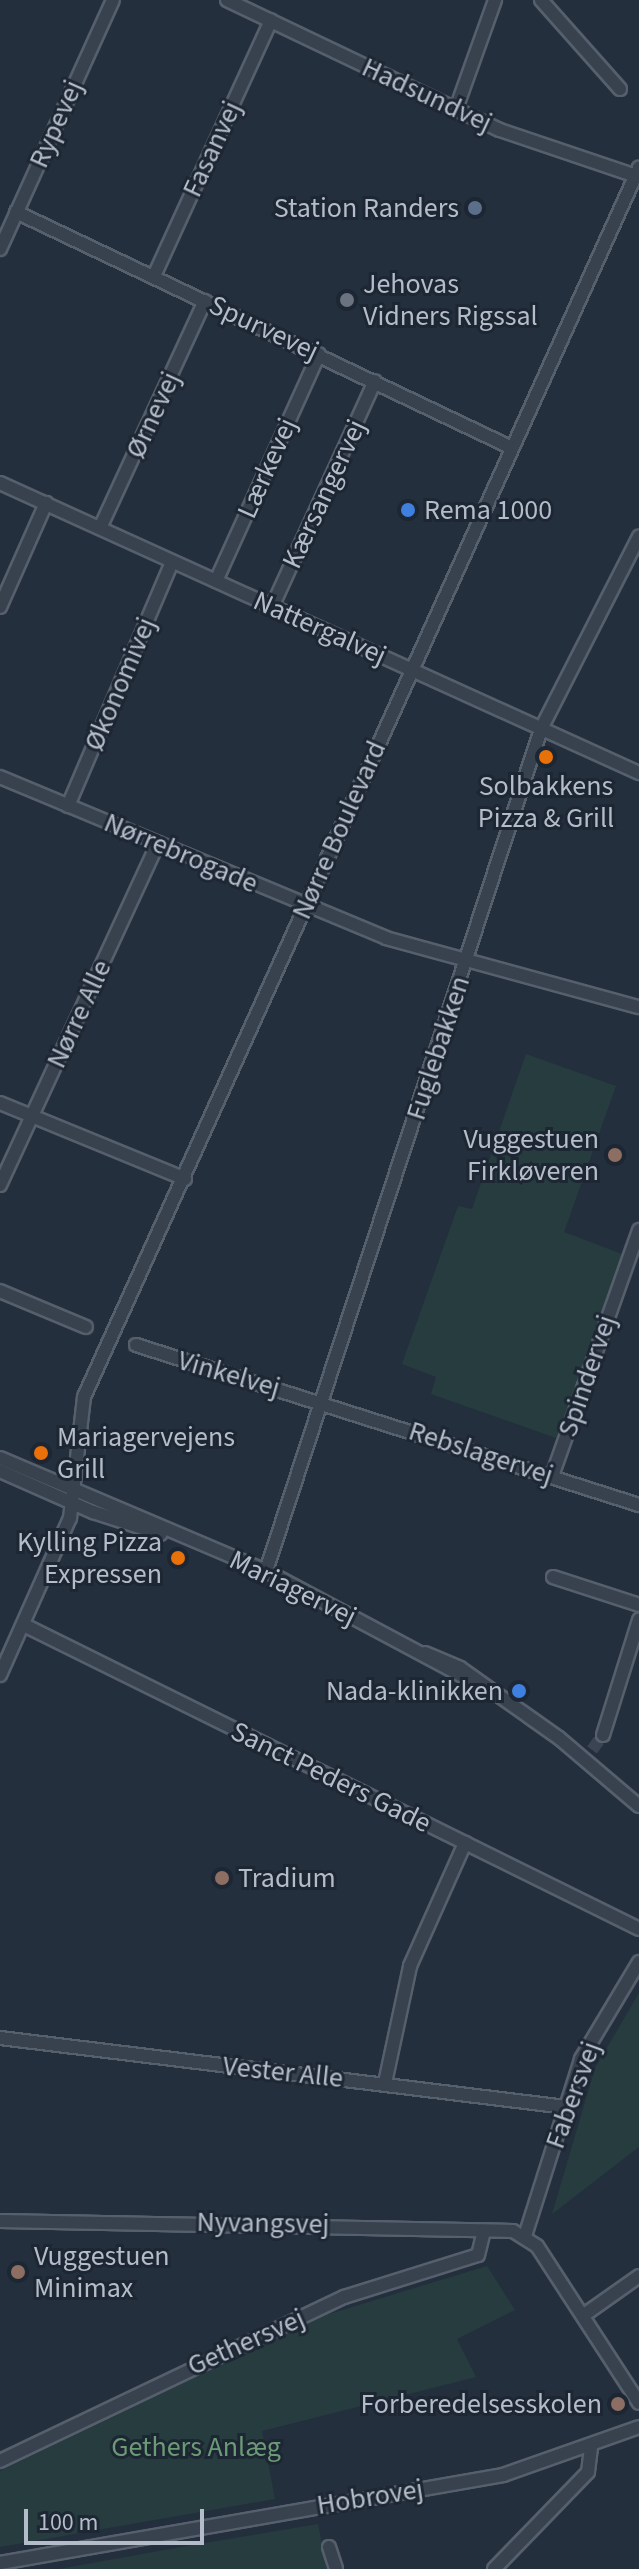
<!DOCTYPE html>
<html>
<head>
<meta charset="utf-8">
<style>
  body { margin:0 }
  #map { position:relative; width:639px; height:2569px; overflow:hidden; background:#242f3e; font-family:"Source Sans 3",sans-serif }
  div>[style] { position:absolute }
  .green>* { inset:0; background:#263c3f }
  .minor-tunnel>* { height:12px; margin-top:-6px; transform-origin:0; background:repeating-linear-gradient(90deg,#3a4453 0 12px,transparent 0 18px) }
  .roads { filter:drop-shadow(2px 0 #565f6c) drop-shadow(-2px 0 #565f6c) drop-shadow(0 2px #565f6c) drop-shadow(0 -2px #565f6c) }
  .minor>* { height:12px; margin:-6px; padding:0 6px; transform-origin:6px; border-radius:6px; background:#38414e }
  .dots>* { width:22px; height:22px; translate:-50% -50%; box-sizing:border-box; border:4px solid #1d2633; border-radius:50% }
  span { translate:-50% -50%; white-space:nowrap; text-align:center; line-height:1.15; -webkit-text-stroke:6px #1d2633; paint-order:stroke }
  .street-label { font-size:28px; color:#b4bcc9 }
  .poi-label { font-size:28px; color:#b4bcc9 }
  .right { translate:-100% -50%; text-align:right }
  .left { translate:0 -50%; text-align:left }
  .park-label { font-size:28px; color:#6b9a76 }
  .scale { position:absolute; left:24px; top:2509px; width:180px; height:36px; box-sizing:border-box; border:4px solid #b4bcc9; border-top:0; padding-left:10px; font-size:24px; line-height:28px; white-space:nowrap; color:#b4bcc9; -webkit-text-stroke:6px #1d2633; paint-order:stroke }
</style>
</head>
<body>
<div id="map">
  <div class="green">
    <div style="clip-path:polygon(526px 1054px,616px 1086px,564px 1232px,622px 1254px,556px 1438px,431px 1394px,436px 1377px,402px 1364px,458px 1206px,472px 1209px)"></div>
    <div style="clip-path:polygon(639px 1993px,639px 2147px,552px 2214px,595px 2068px)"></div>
    <div style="clip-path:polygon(487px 2266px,515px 2310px,457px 2339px,476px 2377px,262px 2431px,275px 2499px,0 2547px,0 2471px,6px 2468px,326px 2315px)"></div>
    <div style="clip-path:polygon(318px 2524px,327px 2569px,59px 2569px,181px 2547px)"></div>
  </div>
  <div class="minor-tunnel">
    <div style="left:592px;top:1750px;width:19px;rotate:-54deg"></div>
  </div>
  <div class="roads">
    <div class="minor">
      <div style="left:227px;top:0;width:302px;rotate:25.5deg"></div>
      <div style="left:500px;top:130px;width:147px;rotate:18.7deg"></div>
      <div style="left:541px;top:0;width:119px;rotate:48.4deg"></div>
      <div style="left:456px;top:109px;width:116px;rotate:-70.3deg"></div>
      <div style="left:16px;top:212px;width:547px;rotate:25.44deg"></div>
      <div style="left:0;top:249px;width:273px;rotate:-65.6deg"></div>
      <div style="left:154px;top:276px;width:281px;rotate:-65.4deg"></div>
      <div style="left:0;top:483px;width:702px;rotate:24.41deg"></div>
      <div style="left:100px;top:528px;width:250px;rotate:-65.2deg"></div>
      <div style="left:216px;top:581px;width:249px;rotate:-65.6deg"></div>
      <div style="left:0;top:607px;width:114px;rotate:-66.1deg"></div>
      <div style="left:272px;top:607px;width:248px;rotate:-65.5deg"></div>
      <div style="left:0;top:777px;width:418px;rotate:22.6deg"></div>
      <div style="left:386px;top:938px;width:262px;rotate:15.3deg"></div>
      <div style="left:68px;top:806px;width:265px;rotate:-66.9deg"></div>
      <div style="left:0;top:1103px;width:200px;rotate:22.3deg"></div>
      <div style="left:0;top:1185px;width:377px;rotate:-65.2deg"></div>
      <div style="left:0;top:1291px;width:93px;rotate:22.7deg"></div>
      <div style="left:136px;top:1345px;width:528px;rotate:17.65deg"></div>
      <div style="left:0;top:1458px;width:289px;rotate:23deg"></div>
      <div style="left:266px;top:1571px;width:253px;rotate:28.1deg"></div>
      <div style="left:0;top:1471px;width:102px;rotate:23.8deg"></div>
      <div style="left:93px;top:1512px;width:71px;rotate:17.9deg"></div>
      <div style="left:552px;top:1476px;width:261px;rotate:-70.5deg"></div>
      <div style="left:266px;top:1571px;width:886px;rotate:-71.91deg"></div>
      <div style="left:541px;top:729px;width:216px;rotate:-63deg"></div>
      <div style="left:553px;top:1577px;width:90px;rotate:18deg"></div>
      <div style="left:24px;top:1625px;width:686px;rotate:26.3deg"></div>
      <div style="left:425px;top:1653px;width:38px;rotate:23deg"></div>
      <div style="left:460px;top:1668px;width:121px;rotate:35.3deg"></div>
      <div style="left:559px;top:1738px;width:105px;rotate:40.4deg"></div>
      <div style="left:0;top:1675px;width:172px;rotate:-66deg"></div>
      <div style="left:70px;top:1518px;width:122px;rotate:-83.4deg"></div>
      <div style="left:84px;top:1397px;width:1349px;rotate:-65.7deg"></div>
      <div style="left:603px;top:1735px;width:121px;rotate:-72.6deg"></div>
      <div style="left:0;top:2038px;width:570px;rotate:6.95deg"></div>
      <div style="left:385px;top:2083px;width:120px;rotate:-77.9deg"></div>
      <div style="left:410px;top:1966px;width:135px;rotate:-65.9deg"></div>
      <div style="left:0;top:2221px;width:513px;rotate:1.12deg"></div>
      <div style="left:513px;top:2231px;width:28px;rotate:32deg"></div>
      <div style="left:537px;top:2246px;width:187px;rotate:57deg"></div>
      <div style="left:525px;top:2236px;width:186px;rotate:-72.4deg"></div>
      <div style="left:581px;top:2059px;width:113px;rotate:-59.1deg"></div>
      <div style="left:584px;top:2315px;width:67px;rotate:-35.3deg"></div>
      <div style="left:0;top:2461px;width:381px;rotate:-25.5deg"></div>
      <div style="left:344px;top:2297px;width:140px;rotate:-17.4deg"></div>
      <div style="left:478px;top:2255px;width:25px;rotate:-76deg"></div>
      <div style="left:329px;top:2547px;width:23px;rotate:72deg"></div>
      <div style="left:0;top:2563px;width:511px;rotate:-9.92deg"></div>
      <div style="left:503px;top:2475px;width:144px;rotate:-19.4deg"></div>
      <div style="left:494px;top:2569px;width:135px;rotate:-45.9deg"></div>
      <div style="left:588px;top:2472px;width:24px;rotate:-83deg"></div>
    </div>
  </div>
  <div class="dots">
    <div style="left:475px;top:208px;background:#5c6f8a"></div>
    <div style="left:347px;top:300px;background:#6b7280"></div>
    <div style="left:408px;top:510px;background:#3f7fe0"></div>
    <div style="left:546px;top:757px;background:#e8710a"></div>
    <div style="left:615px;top:1155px;background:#8d6e63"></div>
    <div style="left:41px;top:1453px;background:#e8710a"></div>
    <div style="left:178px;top:1558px;background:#e8710a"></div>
    <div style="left:519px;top:1691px;background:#3f7fe0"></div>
    <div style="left:222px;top:1878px;background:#8d6e63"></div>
    <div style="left:18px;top:2272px;background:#8d6e63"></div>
    <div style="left:618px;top:2404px;background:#8d6e63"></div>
  </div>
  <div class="street-label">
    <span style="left:427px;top:95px;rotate:25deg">Hadsundvej</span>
    <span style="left:56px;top:124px;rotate:-66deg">Rypevej</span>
    <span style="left:212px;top:149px;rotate:-65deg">Fasanvej</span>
    <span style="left:264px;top:328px;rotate:25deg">Spurvevej</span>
    <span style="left:153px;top:415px;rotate:-65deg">Ørnevej</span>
    <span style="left:267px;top:468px;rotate:-66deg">Lærkevej</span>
    <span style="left:324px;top:494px;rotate:-65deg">Kærsangervej</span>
    <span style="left:320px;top:628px;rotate:24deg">Nattergalvej</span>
    <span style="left:120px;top:684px;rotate:-67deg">Økonomivej</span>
    <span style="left:339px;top:830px;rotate:-66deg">Nørre Boulevard</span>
    <span style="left:181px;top:853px;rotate:23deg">Nørrebrogade</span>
    <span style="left:79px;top:1014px;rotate:-65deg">Nørre Alle</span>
    <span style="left:438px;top:1048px;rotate:-72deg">Fuglebakken</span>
    <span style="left:229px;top:1374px;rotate:16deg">Vinkelvej</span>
    <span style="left:587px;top:1376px;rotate:-71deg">Spindervej</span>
    <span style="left:481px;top:1453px;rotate:18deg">Rebslagervej</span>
    <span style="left:293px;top:1588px;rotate:26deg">Mariagervej</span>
    <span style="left:331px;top:1777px;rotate:26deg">Sanct Peders Gade</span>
    <span style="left:283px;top:2072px;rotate:6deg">Vester Alle</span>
    <span style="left:573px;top:2095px;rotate:-70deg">Fabersvej</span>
    <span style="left:263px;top:2223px;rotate:1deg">Nyvangsvej</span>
    <span style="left:246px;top:2342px;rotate:-24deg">Gethersvej</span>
    <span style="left:370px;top:2497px;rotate:-9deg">Hobrovej</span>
  </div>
  <div class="poi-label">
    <span class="right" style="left:459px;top:208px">Station Randers</span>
    <span class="left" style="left:363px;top:300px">Jehovas<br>Vidners Rigssal</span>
    <span class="left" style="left:424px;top:510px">Rema 1000</span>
    <span style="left:546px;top:802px">Solbakkens<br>Pizza &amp; Grill</span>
    <span class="right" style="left:599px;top:1155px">Vuggestuen<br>Firkløveren</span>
    <span class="left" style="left:57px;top:1453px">Mariagervejens<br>Grill</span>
    <span class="right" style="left:162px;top:1558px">Kylling Pizza<br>Expressen</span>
    <span class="right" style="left:503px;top:1691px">Nada-klinikken</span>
    <span class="left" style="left:238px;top:1878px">Tradium</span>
    <span class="left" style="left:34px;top:2272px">Vuggestuen<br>Minimax</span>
    <span class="right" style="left:602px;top:2404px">Forberedelsesskolen</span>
  </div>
  <div class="park-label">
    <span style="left:196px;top:2447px">Gethers Anlæg</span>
  </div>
  <div class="scale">100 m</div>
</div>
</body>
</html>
